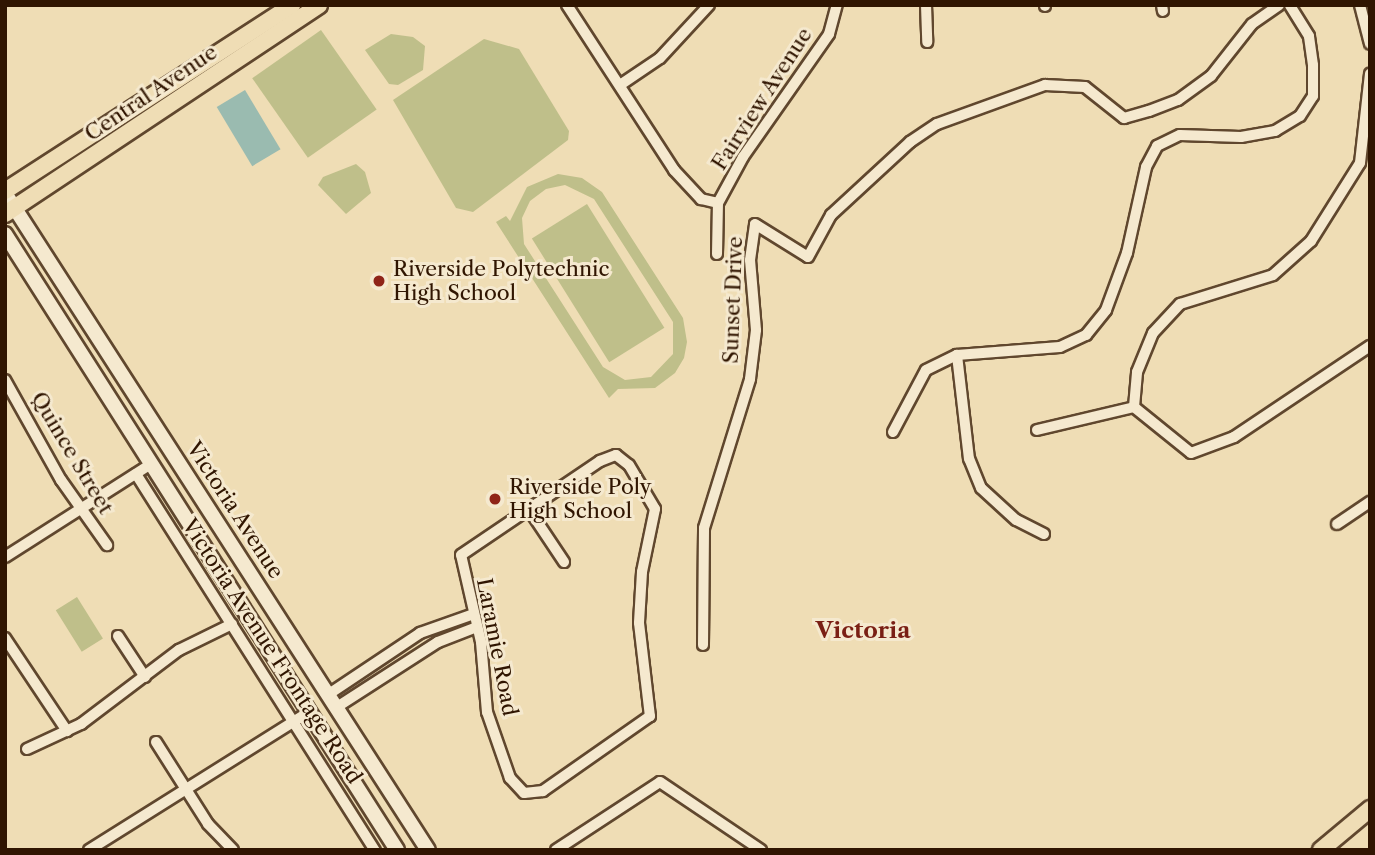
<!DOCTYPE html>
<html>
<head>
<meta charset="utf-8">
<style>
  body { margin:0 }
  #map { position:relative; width:1375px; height:855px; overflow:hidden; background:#efddb5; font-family:"Libre Caslon Text",serif }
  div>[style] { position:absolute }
  .green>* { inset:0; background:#bfbf8a; transform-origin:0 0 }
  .water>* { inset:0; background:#9abbb0; transform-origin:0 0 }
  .roads { filter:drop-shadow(2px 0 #60472e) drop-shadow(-2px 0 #60472e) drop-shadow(0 2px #60472e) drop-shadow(0 -2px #60472e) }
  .minor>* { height:10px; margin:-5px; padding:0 5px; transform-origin:5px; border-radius:5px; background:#f5e9cf }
  .secondary>* { height:14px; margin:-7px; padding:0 7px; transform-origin:7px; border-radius:7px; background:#f5e9cf }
  .primary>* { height:16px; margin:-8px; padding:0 8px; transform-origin:8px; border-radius:8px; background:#efddb5 }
  .dots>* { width:19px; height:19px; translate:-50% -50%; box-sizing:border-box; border:4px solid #f5e9cf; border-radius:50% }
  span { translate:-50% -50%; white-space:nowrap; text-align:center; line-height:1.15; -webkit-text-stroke:6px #f5e9cf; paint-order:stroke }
  .street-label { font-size:21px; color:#301501 }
  .poi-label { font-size:21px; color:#301501 }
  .left { translate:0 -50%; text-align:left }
  .neighbourhood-label { font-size:23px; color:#7a1f14; font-weight:700 }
  .frame { position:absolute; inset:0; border:7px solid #301501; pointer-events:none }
</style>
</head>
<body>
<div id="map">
  <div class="green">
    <div style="left:321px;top:30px;width:97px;height:84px;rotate:55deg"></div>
    <div style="clip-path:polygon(391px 34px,413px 37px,425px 46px,423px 70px,398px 85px,389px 84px,365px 50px)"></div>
    <div style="clip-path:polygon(484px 39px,519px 49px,569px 131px,568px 140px,473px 212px,456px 208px,393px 100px)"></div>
    <div style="clip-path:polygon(356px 164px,365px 172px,371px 193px,346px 214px,318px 185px,323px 177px)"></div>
    <div style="clip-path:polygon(evenodd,558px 174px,582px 178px,602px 192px,683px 318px,687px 342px,684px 358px,675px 373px,655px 388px,618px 389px,609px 398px,496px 222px,506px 216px,510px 221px,527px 187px,558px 174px,565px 185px,594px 199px,673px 322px,673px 354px,651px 377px,625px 380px,603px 367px,524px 244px,522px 218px,530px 201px,546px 189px,565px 185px)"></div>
    <div style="left:587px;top:204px;width:146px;height:65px;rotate:58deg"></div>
    <div style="left:77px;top:597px;width:49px;height:25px;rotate:58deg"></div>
  </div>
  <div class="water">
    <div style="left:245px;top:90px;width:69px;height:33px;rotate:59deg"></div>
  </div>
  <div class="roads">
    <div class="minor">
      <div style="left:567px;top:5px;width:197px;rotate:57deg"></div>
      <div style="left:674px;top:170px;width:40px;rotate:47deg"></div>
      <div style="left:701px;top:199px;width:17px;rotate:13deg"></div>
      <div style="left:926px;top:5px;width:37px;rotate:88deg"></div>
      <div style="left:1045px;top:5px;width:1px;rotate:90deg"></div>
      <div style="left:1162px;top:5px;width:6px;rotate:81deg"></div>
      <div style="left:1360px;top:5px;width:40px;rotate:75.6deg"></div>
      <div style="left:620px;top:85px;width:48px;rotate:-34deg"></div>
      <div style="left:660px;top:58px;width:72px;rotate:-47.2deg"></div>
      <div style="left:717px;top:254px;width:51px;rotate:-88.9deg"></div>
      <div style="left:718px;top:203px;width:52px;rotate:-61.5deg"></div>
      <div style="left:743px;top:157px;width:150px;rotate:-55deg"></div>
      <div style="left:829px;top:34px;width:30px;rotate:-75deg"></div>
      <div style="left:5px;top:380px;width:115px;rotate:60.8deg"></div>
      <div style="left:61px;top:480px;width:80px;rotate:54.7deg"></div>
      <div style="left:1134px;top:407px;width:73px;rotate:38.9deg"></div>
      <div style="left:1191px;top:453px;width:46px;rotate:-20.4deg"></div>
      <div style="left:1234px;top:437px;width:164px;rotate:-33.8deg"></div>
      <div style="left:1037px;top:430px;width:100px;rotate:-13.3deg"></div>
      <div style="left:1134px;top:407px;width:35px;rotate:-85deg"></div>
      <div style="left:1137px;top:372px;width:42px;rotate:-67.7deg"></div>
      <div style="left:1153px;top:333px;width:40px;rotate:-47deg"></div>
      <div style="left:1180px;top:304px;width:97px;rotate:-17.3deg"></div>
      <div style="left:1273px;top:275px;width:51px;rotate:-41.8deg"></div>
      <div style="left:1311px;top:241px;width:92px;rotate:-57.9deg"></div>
      <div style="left:1360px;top:163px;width:90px;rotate:-83.6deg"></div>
      <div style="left:893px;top:432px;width:70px;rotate:-62deg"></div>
      <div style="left:926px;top:370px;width:34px;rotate:-26deg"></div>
      <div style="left:616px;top:455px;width:16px;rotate:38deg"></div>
      <div style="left:629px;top:465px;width:51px;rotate:59.4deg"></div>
      <div style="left:655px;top:509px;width:64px;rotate:101.7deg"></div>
      <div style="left:642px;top:572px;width:51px;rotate:93.4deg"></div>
      <div style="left:639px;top:623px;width:94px;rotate:83.3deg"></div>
      <div style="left:650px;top:716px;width:131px;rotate:145deg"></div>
      <div style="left:543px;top:791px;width:19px;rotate:174deg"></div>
      <div style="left:524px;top:793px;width:21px;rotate:-133deg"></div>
      <div style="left:510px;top:778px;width:70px;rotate:-109.2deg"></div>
      <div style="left:487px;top:712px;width:70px;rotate:-94.9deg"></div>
      <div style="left:481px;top:642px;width:89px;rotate:-102.9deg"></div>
      <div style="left:461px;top:555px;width:168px;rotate:-34.1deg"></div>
      <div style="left:600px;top:461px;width:17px;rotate:-21deg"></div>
      <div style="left:136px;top:474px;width:446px;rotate:57.6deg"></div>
      <div style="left:528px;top:508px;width:65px;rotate:56.3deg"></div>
      <div style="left:1337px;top:524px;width:40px;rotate:-34deg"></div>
      <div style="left:1044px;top:534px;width:31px;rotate:-153deg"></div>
      <div style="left:1016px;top:520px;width:47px;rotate:-137.6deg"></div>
      <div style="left:981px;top:488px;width:31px;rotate:-112deg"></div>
      <div style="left:969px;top:459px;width:105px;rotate:-96.6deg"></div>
      <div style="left:957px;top:355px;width:103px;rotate:-4.4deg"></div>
      <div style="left:1060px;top:347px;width:29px;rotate:-25deg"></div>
      <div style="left:1086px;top:335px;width:32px;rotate:-51deg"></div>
      <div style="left:1106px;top:310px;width:61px;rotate:-69.8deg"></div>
      <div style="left:1127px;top:253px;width:88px;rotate:-77.5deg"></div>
      <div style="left:1146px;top:167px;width:24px;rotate:-62deg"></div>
      <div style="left:1157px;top:146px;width:25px;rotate:-26deg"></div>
      <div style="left:1180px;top:135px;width:61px;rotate:1.9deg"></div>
      <div style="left:1241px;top:137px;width:35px;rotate:-10deg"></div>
      <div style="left:1275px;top:131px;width:29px;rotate:-31deg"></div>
      <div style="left:1300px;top:116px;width:24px;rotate:-57deg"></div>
      <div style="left:1313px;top:96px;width:31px;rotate:-90deg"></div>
      <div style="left:1313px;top:65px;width:29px;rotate:-98deg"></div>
      <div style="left:1309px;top:36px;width:36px;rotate:-122deg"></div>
      <div style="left:5px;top:557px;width:173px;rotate:-32.5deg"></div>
      <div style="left:118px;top:636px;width:49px;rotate:56.6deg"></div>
      <div style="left:5px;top:638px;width:112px;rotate:56.3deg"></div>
      <div style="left:703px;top:645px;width:117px;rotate:-89.5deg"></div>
      <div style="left:704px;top:528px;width:156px;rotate:-72.8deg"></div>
      <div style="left:750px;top:379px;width:49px;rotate:-83deg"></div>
      <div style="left:756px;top:330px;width:70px;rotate:-94.9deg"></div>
      <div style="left:750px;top:260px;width:36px;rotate:-82deg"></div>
      <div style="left:755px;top:224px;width:62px;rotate:31.9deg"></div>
      <div style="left:808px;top:257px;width:48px;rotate:-61.3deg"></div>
      <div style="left:831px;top:215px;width:108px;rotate:-42.7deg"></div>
      <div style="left:910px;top:142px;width:32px;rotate:-34deg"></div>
      <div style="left:937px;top:124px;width:115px;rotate:-19.9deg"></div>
      <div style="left:1045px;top:85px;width:40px;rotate:2.9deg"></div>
      <div style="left:1085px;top:87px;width:50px;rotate:38.5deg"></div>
      <div style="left:1124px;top:118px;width:26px;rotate:-16deg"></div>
      <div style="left:1149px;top:111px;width:31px;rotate:-21deg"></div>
      <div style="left:1178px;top:100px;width:41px;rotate:-36deg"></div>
      <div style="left:1211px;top:76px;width:66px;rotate:-51.7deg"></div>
      <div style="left:1252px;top:24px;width:33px;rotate:-35deg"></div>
      <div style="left:329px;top:694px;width:110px;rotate:-33.8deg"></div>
      <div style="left:420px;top:633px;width:57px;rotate:-19.4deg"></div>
      <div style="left:337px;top:707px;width:120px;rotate:-32.8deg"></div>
      <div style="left:438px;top:642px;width:42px;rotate:-21deg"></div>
      <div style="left:156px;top:742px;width:97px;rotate:57.6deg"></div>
      <div style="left:208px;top:824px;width:36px;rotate:46deg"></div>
      <div style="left:27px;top:749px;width:60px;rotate:-24.8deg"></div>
      <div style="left:81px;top:724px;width:123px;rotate:-37.1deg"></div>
      <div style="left:179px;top:650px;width:59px;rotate:-26.1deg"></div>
      <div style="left:89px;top:850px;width:260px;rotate:-32.1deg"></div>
      <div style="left:556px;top:850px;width:124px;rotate:-33.2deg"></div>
      <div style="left:660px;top:782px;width:122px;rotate:34deg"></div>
    </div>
    <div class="secondary">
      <div style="left:5px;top:193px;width:781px;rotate:57.23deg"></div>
      <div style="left:5px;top:234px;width:730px;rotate:57.53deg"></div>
    </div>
    <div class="primary">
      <div style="left:5px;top:191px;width:342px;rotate:-32.9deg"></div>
      <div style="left:5px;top:214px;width:377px;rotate:-33.6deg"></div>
      <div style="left:1321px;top:850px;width:64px;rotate:-39.9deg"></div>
    </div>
  </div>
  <div class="dots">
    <div style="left:379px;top:281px;background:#8f2418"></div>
    <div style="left:495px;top:499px;background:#8f2418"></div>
  </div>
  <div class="street-label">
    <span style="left:151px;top:93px;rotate:-34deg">Central Avenue</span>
    <span style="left:762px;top:99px;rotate:-57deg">Fairview Avenue</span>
    <span style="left:733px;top:300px;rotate:-88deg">Sunset Drive</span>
    <span style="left:72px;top:453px;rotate:59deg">Quince Street</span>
    <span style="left:235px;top:510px;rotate:57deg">Victoria Avenue</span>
    <span style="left:497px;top:647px;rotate:79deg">Laramie Road</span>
    <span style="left:272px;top:651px;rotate:57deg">Victoria Avenue Frontage Road</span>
  </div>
  <div class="poi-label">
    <span class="left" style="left:393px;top:281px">Riverside Polytechnic<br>High School</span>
    <span class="left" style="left:509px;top:499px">Riverside Poly<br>High School</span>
  </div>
  <div class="neighbourhood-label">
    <span style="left:863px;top:630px">Victoria</span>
  </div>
  <div class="frame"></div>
</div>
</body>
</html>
